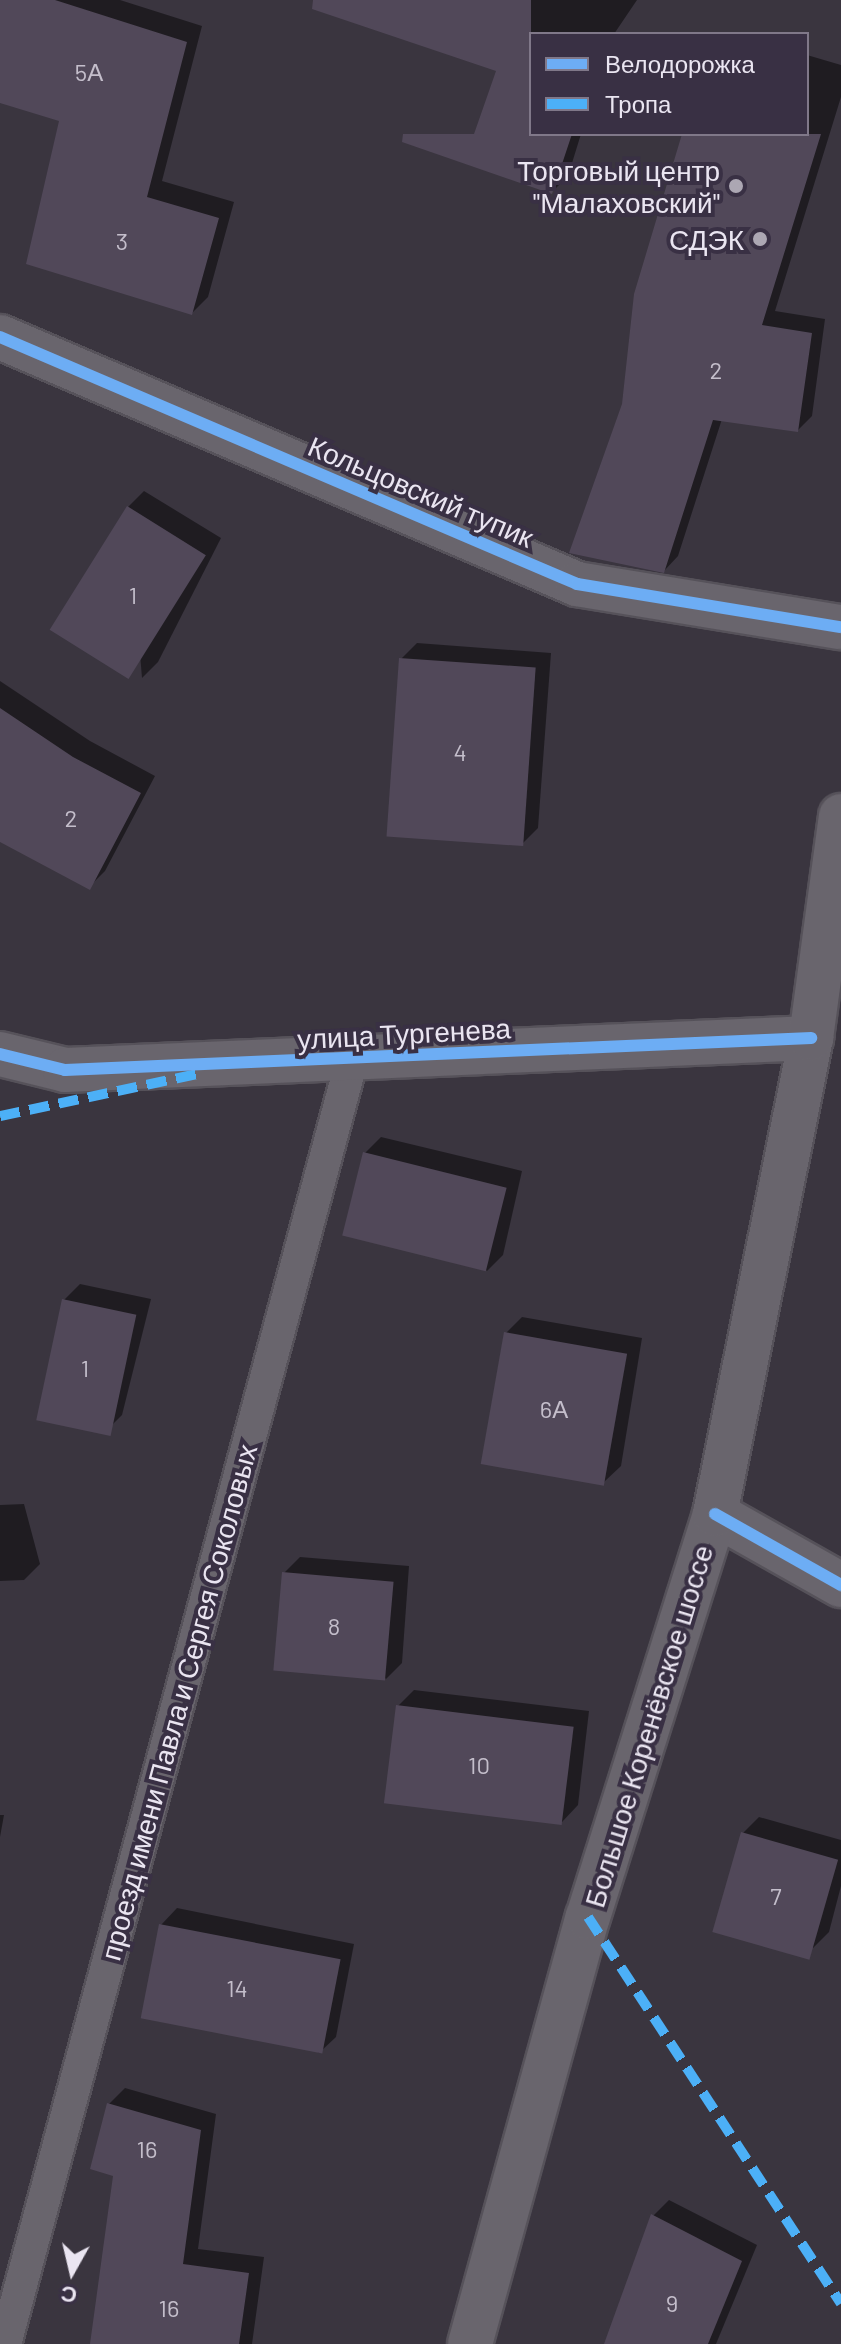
<!DOCTYPE html>
<html>
<head>
<meta charset="utf-8">
<style>
  body { margin:0 }
  #map { position:relative; width:841px; height:2344px; overflow:hidden; background:#3a353f; font-family:Barlow,sans-serif }
  div>[style] { position:absolute }
  .shadow>* { inset:0; background:#0007 }
  .building>* { inset:0; background:#514859; transform-origin:0 0 }
  .roads { filter:drop-shadow(2px 0 #56525a) drop-shadow(-2px 0 #56525a) drop-shadow(0 2px #56525a) drop-shadow(0 -2px #56525a) }
  .service>* { height:32px; margin:-16px; padding:0 16px; transform-origin:16px; border-radius:16px; background:#69656d }
  .minor>* { height:44px; margin:-22px; padding:0 22px; transform-origin:22px; border-radius:22px; background:#69656d }
  .secondary>* { height:44px; margin:-22px; padding:0 22px; transform-origin:22px; border-radius:22px; background:#69656d }
  .quiet>* { height:10px; margin-top:-5px; transform-origin:0; background:repeating-linear-gradient(90deg,#4cb0f7 0 20px,transparent 0 30px) }
  .cycleway>* { height:12px; margin:-6px; padding:0 6px; transform-origin:6px; border-radius:6px; background:#6dadf4 }
  .dots>* { width:22px; height:22px; translate:-50% -50%; box-sizing:border-box; border:4px solid #393044; border-radius:50% }
  span { translate:-50% -50%; white-space:nowrap; text-align:center; line-height:1.15; -webkit-text-stroke:8px #393044; paint-order:stroke }
  .number-label { font-size:24px; color:#c4becb }
  .number-label span { -webkit-text-stroke-width:0 }
  .poi-label { font-size:28px; color:#eae5f1 }
  .right { translate:-100% -50%; text-align:right }
  .street-label { font-size:28px; color:#eae5f1 }
  .legend { position:absolute; left:529px; top:32px; width:280px; height:104px; box-sizing:border-box; background:#393044; border:2px solid #807889; margin:0; padding:10px 14px; list-style:none; font-size:24px; color:#eae5f1 }
  .legend li { display:flex; align-items:center; gap:16px; height:40px }
  .legend b { width:40px; border:2px solid #807889 }
  .north { position:absolute; left:32px; top:2232px; width:80px; height:80px; -webkit-text-stroke:6px #393044; paint-order:stroke; rotate:188deg; font-size:22px; font-weight:700; line-height:32px; text-align:center; color:#eae5f1 }
  .north::after { content:''; display:block; margin:auto; width:28px; height:36px; background:#eae5f1; clip-path:polygon(50% 0,100% 100%,50% 72%,0 100%) }
</style>
</head>
<body>
<div id="map">
  <div class="shadow">
    <div style="clip-path:polygon(0 0,120px 0,202px 26px,162px 181px,234px 202px,208px 297px,192px 313px,62px 120px,0 101px)"></div>
    <div style="clip-path:polygon(359px 0,637px 0,614px 34px,531px 34px,531px 134px,581px 134px,568px 176px,552px 192px,498px 70px)"></div>
    <div style="clip-path:polygon(807px 55px,841px 65px,841px 97px,775px 311px,825px 319px,812px 416px,798px 430px,722px 419px,678px 556px,664px 571px,624px 404px,684px 134px,807px 134px)"></div>
    <div style="clip-path:polygon(144px 491px,221px 538px,158px 662px,142px 678px,128px 507px)"></div>
    <div style="clip-path:polygon(417px 643px,551px 653px,538px 828px,522px 844px,401px 659px)"></div>
    <div style="clip-path:polygon(0 681px,90px 741px,155px 776px,105px 871px,89px 887px,0 840px)"></div>
    <div style="clip-path:polygon(381px 1137px,522px 1171px,503px 1255px,487px 1271px,365px 1153px)"></div>
    <div style="clip-path:polygon(80px 1284px,151px 1299px,122px 1415px,106px 1431px,64px 1300px)"></div>
    <div style="clip-path:polygon(522px 1317px,642px 1338px,621px 1466px,604px 1482px,506px 1333px)"></div>
    <div style="clip-path:polygon(24px 1504px,40px 1564px,24px 1580px,0 1581px,0 1505px)"></div>
    <div style="clip-path:polygon(300px 1557px,409px 1566px,402px 1663px,386px 1679px,284px 1573px)"></div>
    <div style="clip-path:polygon(414px 1690px,589px 1711px,578px 1805px,562px 1822px,398px 1706px)"></div>
    <div style="clip-path:polygon(0 1815px,4px 1815px,0 1837px)"></div>
    <div style="clip-path:polygon(759px 1817px,841px 1840px,841px 1886px,829px 1932px,813px 1948px,743px 1833px)"></div>
    <div style="clip-path:polygon(177px 1908px,354px 1944px,336px 2037px,319px 2053px,161px 1925px)"></div>
    <div style="clip-path:polygon(125px 2088px,216px 2114px,198px 2249px,264px 2257px,252px 2344px,92px 2344px,115px 2175px,109px 2104px)"></div>
    <div style="clip-path:polygon(669px 2200px,757px 2245px,716px 2344px,606px 2344px,653px 2216px)"></div>
  </div>
  <div class="building">
    <div style="clip-path:polygon(0 0,55px 0,187px 42px,147px 197px,219px 218px,192px 315px,26px 264px,59px 121px,0 103px)"></div>
    <div style="clip-path:polygon(313px 0,531px 0,531px 134px,572px 134px,552px 194px,402px 142px,403px 134px,474px 134px,496px 71px,312px 9px)"></div>
    <div style="clip-path:polygon(682px 134px,821px 134px,762px 325px,812px 333px,798px 432px,713px 420px,664px 573px,569px 553px,622px 404px,634px 294px)"></div>
    <div style="left:127px;top:506px;width:93px;height:146px;rotate:32deg"></div>
    <div style="left:399px;top:658px;width:137px;height:179px;rotate:4deg"></div>
    <div style="clip-path:polygon(0 708px,73px 757px,141px 793px,90px 890px,0 842px)"></div>
    <div style="left:363px;top:1152px;width:148px;height:86px;rotate:14deg"></div>
    <div style="left:62px;top:1299px;width:76px;height:124px;rotate:12deg"></div>
    <div style="left:504px;top:1332px;width:125px;height:134px;rotate:10deg"></div>
    <div style="left:282px;top:1572px;width:112px;height:99px;rotate:5deg"></div>
    <div style="left:396px;top:1705px;width:179px;height:99px;rotate:7deg"></div>
    <div style="left:741px;top:1832px;width:101px;height:104px;rotate:16deg"></div>
    <div style="left:159px;top:1924px;width:185px;height:96px;rotate:11deg"></div>
    <div style="clip-path:polygon(107px 2103px,201px 2130px,183px 2264px,249px 2273px,239px 2344px,90px 2344px,113px 2176px,90px 2169px)"></div>
    <div style="clip-path:polygon(651px 2214px,742px 2261px,708px 2344px,604px 2344px)"></div>
  </div>
  <div class="roads">
    <div class="service">
      <div style="left:5px;top:2344px;width:1330px;rotate:-74.88deg"></div>
    </div>
    <div class="minor">
      <div style="left:0;top:337px;width:628px;rotate:23.17deg"></div>
      <div style="left:577px;top:584px;width:267px;rotate:9.3deg"></div>
      <div style="left:0;top:1054px;width:67px;rotate:13.8deg"></div>
      <div style="left:65px;top:1070px;width:747px;rotate:-2.46deg"></div>
      <div style="left:715px;top:1514px;width:145px;rotate:29.4deg"></div>
    </div>
    <div class="secondary">
      <div style="left:470px;top:2344px;width:443px;rotate:-74.6deg"></div>
      <div style="left:588px;top:1917px;width:423px;rotate:-72.5deg"></div>
      <div style="left:715px;top:1514px;width:486px;rotate:-78.6deg"></div>
      <div style="left:811px;top:1038px;width:224px;rotate:-82.3deg"></div>
    </div>
  </div>
  <div class="quiet">
    <div style="left:0;top:1116px;width:207px;rotate:-12deg"></div>
    <div style="left:588px;top:1917px;width:462px;rotate:56.8deg"></div>
  </div>
  <div class="cycleway">
    <div style="left:0;top:337px;width:628px;rotate:23.17deg"></div>
    <div style="left:577px;top:584px;width:267px;rotate:9.3deg"></div>
    <div style="left:0;top:1054px;width:67px;rotate:13.8deg"></div>
    <div style="left:65px;top:1070px;width:747px;rotate:-2.46deg"></div>
    <div style="left:715px;top:1514px;width:145px;rotate:29.4deg"></div>
  </div>
  <div class="dots">
    <div style="left:736px;top:186px;background:#aca7b3"></div>
    <div style="left:760px;top:239px;background:#aca7b3"></div>
  </div>
  <div class="number-label">
    <span style="left:89px;top:72px">5А</span>
    <span style="left:122px;top:241px">3</span>
    <span style="left:716px;top:370px">2</span>
    <span style="left:133px;top:595px">1</span>
    <span style="left:460px;top:752px">4</span>
    <span style="left:71px;top:818px">2</span>
    <span style="left:85px;top:1368px">1</span>
    <span style="left:554px;top:1409px">6А</span>
    <span style="left:334px;top:1626px">8</span>
    <span style="left:479px;top:1765px">10</span>
    <span style="left:776px;top:1896px">7</span>
    <span style="left:237px;top:1988px">14</span>
    <span style="left:147px;top:2149px">16</span>
    <span style="left:672px;top:2303px">9</span>
    <span style="left:169px;top:2308px">16</span>
  </div>
  <div class="poi-label">
    <span class="right" style="left:720px;top:186px">Торговый центр<br>"Малаховский"</span>
    <span class="right" style="left:744px;top:239px">СДЭК</span>
  </div>
  <div class="street-label">
    <span style="left:421px;top:491px;rotate:23deg">Кольцовский тупик</span>
    <span style="left:404px;top:1033px;rotate:-3deg">улица Тургенева</span>
    <span style="left:178px;top:1702px;rotate:-75deg">проезд имени Павла и Сергея Соколовых</span>
    <span style="left:648px;top:1726px;rotate:-73deg">Большое Коренёвское шоссе</span>
  </div>
  <ul class="legend">
  <li><b style="height:10px;background:#6dadf4"></b>Велодорожка</li>
  <li><b style="height:10px;background:#4cb0f7"></b>Тропа</li>
  </ul>
  <div class="north">С</div>
</div>
</body>
</html>
